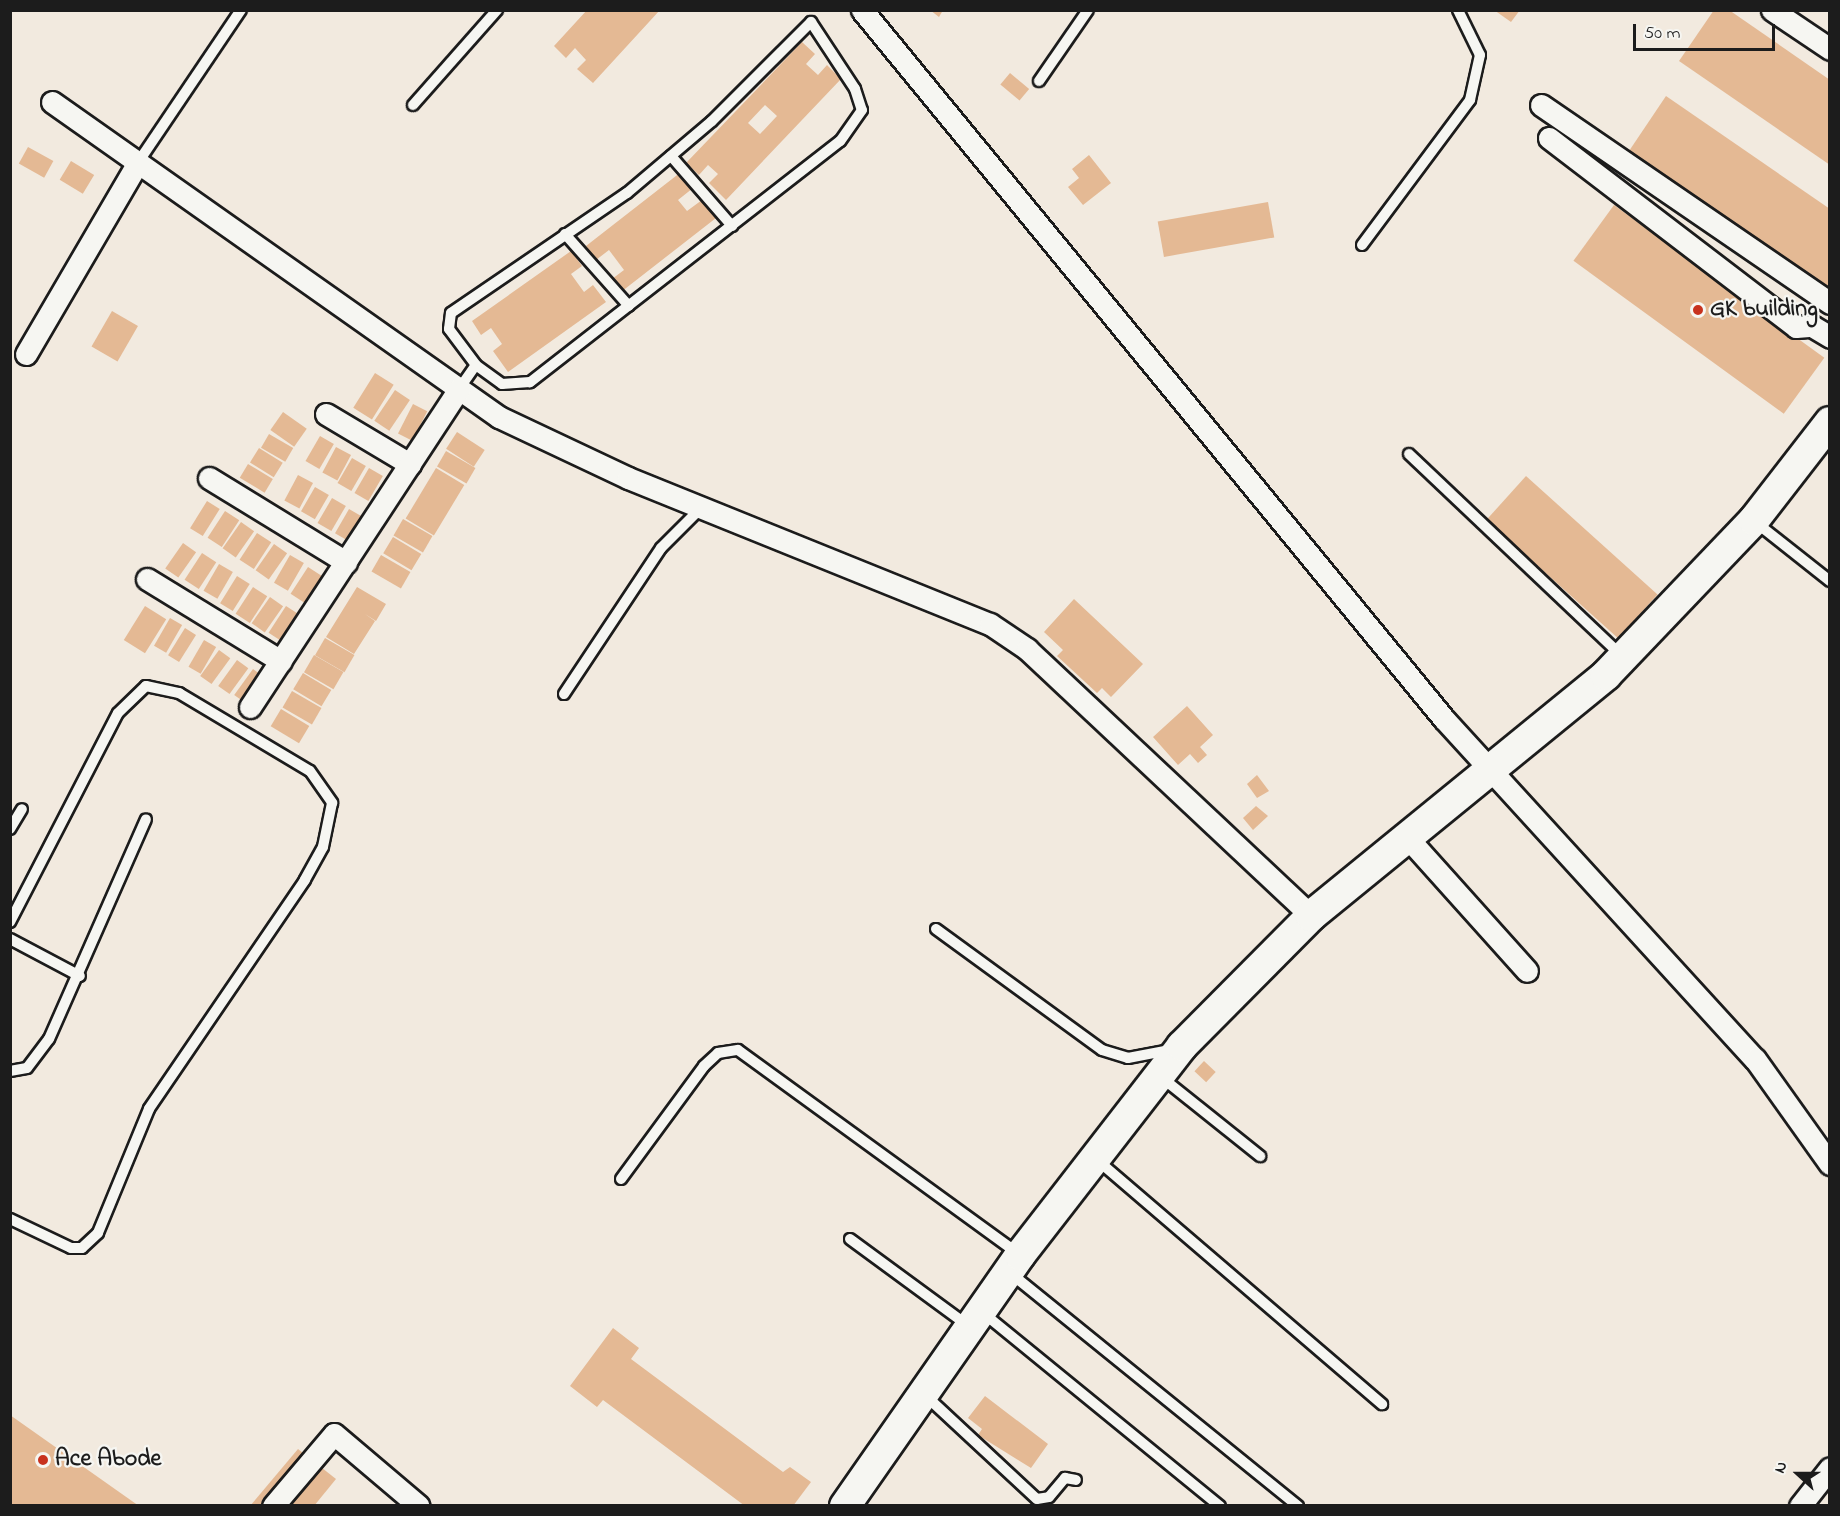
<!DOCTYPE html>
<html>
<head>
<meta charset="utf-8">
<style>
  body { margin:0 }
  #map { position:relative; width:1840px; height:1516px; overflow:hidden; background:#f2eadf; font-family:"Indie Flower",sans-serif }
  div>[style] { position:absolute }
  .building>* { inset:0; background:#e4b994; transform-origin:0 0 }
  .roads { filter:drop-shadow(2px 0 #1c1c1c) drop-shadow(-2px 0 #1c1c1c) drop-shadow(0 2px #1c1c1c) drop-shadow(0 -2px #1c1c1c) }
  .lane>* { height:10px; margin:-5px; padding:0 5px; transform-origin:5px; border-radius:5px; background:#f6f6f2 }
  .street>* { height:21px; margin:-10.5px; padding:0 10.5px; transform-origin:10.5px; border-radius:10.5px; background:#f6f6f2 }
  .secondary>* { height:30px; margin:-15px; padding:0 15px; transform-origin:15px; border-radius:15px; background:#f6f6f2 }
  .dots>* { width:16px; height:16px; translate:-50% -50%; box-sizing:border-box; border:3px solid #f6f6f2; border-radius:50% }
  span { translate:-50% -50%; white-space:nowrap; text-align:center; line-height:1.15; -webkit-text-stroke:4.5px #f6f6f2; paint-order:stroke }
  .poi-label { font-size:24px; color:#1c1c1c; font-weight:700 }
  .left { translate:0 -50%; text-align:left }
  .frame { position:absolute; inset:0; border:12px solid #1c1c1c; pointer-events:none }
  .north { position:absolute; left:1768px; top:1444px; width:60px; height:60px; -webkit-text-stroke:4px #f6f6f2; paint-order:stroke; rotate:291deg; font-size:16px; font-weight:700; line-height:24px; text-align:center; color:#1c1c1c }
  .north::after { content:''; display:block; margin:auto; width:21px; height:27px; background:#1c1c1c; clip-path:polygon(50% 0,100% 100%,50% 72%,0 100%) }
  .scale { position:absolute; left:1633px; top:24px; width:142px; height:27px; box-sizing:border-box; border:3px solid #1c1c1c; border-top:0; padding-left:8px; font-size:18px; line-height:21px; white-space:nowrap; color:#1c1c1c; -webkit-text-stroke:4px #f6f6f2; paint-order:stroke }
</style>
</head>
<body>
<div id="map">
  <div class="building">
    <div style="clip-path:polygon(587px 10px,660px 10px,593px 83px,577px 69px,586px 60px,575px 48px,566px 58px,554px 46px)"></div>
    <div style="clip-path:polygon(930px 10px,943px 10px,939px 17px)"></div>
    <div style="clip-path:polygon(1494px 10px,1520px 10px,1511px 22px)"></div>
    <div style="clip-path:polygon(1714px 10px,1729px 10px,1830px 80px,1830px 165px,1679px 61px)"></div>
    <div style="clip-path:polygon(evenodd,802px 42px,815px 54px,806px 64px,818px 75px,827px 65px,841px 79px,726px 200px,709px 183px,718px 174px,708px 165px,699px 175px,686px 163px,802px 42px,765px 105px,777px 116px,760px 134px,748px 123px,765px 105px)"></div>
    <div style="left:1010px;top:73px;width:25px;height:15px;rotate:40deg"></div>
    <div style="clip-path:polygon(1666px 96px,1830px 209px,1830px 294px,1627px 154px)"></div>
    <div style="left:28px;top:147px;width:29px;height:19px;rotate:29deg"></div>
    <div style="clip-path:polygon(1089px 155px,1111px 183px,1083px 205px,1068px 187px,1079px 178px,1072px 169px)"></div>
    <div style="left:71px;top:161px;width:27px;height:22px;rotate:31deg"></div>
    <div style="clip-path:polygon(681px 172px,693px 188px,678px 200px,687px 211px,702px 200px,716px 218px,621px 292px,612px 279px,624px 270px,609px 250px,596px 260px,586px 246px)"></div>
    <div style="left:1268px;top:202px;width:36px;height:112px;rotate:80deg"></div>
    <div style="left:1614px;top:205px;width:260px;height:69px;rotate:36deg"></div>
    <div style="clip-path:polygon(571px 251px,582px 266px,571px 274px,584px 292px,593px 285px,606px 302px,508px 372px,493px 351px,502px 344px,491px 328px,481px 335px,472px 321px)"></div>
    <div style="left:112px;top:311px;width:30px;height:41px;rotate:30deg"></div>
    <div style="left:375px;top:373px;width:22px;height:41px;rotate:32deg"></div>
    <div style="left:395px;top:390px;width:18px;height:37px;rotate:34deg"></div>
    <div style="left:413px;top:404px;width:16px;height:33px;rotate:27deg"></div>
    <div style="left:283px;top:412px;width:29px;height:22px;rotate:35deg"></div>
    <div style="left:457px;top:432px;width:33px;height:20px;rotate:33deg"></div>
    <div style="left:269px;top:434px;width:28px;height:16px;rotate:30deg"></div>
    <div style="left:320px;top:436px;width:16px;height:29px;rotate:30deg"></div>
    <div style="left:336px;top:447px;width:17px;height:29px;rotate:28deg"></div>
    <div style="left:259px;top:448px;width:28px;height:17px;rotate:32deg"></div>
    <div style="left:446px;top:451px;width:34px;height:18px;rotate:30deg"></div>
    <div style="left:352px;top:458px;width:16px;height:29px;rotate:30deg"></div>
    <div style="left:248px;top:464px;width:29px;height:16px;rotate:31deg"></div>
    <div style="left:369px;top:468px;width:16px;height:29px;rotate:30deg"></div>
    <div style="left:436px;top:468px;width:33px;height:59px;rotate:31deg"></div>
    <div style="left:298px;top:475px;width:17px;height:29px;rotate:28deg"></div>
    <div style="left:1526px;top:476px;width:177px;height:59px;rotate:42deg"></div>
    <div style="left:315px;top:487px;width:16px;height:28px;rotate:30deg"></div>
    <div style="left:332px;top:498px;width:16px;height:29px;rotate:30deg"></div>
    <div style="left:207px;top:501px;width:15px;height:32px;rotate:32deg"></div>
    <div style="left:349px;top:509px;width:16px;height:28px;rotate:30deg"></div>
    <div style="left:225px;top:511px;width:17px;height:32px;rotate:33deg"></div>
    <div style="left:403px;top:519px;width:34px;height:19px;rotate:30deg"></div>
    <div style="left:241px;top:522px;width:16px;height:32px;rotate:35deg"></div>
    <div style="left:257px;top:533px;width:17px;height:32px;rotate:33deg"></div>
    <div style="left:393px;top:537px;width:33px;height:19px;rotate:31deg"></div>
    <div style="left:183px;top:543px;width:16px;height:31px;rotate:35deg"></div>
    <div style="left:274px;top:544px;width:16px;height:32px;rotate:35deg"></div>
    <div style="left:202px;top:553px;width:17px;height:32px;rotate:33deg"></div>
    <div style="left:290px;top:555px;width:16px;height:32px;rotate:30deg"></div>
    <div style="left:381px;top:555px;width:34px;height:19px;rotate:30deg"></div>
    <div style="left:219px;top:564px;width:16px;height:31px;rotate:30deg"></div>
    <div style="left:308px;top:567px;width:17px;height:32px;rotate:33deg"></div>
    <div style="left:237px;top:576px;width:15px;height:32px;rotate:32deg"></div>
    <div style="left:253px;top:587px;width:17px;height:32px;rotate:33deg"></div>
    <div style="clip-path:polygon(357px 587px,386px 604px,376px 621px,365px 614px,375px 621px,354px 654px,326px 637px)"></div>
    <div style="left:270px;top:597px;width:16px;height:32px;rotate:35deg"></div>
    <div style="clip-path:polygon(1074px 599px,1143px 664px,1111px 697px,1102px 688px,1097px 693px,1057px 656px,1063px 650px,1044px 632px)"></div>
    <div style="left:145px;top:606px;width:25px;height:40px;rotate:32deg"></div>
    <div style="left:286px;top:606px;width:17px;height:32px;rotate:33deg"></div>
    <div style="left:170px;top:618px;width:14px;height:32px;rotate:30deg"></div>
    <div style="left:185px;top:628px;width:13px;height:32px;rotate:32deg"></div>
    <div style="left:325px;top:638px;width:34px;height:20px;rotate:30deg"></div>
    <div style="left:204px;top:640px;width:14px;height:31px;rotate:30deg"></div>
    <div style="left:219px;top:650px;width:14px;height:32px;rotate:36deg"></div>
    <div style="left:314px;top:655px;width:34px;height:20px;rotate:30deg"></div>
    <div style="left:237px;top:660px;width:14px;height:32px;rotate:36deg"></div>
    <div style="left:253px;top:669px;width:14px;height:32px;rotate:36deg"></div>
    <div style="left:303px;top:673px;width:33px;height:19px;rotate:31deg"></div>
    <div style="left:292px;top:691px;width:34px;height:19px;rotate:30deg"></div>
    <div style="clip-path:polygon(1187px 706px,1213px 735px,1200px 747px,1207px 755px,1198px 763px,1190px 754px,1178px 765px,1153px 737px)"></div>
    <div style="left:281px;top:709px;width:33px;height:20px;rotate:31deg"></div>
    <div style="clip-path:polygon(1257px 775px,1269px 791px,1257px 798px,1247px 784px)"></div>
    <div style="clip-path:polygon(1256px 806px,1268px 816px,1253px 830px,1243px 818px)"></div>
    <div style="left:1204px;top:1061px;width:16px;height:14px;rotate:43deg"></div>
    <div style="clip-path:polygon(613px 1328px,639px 1348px,631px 1359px,783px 1472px,790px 1467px,811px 1482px,793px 1506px,745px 1506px,603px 1400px,597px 1407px,570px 1386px)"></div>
    <div style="clip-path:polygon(985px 1396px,1048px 1444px,1031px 1468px,978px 1435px,982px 1429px,968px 1418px)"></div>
    <div style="clip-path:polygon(10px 1415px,139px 1506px,10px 1506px)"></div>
    <div style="clip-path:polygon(298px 1449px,336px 1479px,314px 1506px,250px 1506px)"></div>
  </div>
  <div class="roads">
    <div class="lane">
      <div style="left:811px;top:22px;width:80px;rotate:56.7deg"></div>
      <div style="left:855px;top:89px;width:22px;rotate:72deg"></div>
      <div style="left:862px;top:110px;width:38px;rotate:125deg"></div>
      <div style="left:840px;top:141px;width:393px;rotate:142.1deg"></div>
      <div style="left:530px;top:382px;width:28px;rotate:176deg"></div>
      <div style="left:502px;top:384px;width:32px;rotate:-144deg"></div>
      <div style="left:476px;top:365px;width:45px;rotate:-126.9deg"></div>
      <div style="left:449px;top:329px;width:16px;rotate:-83deg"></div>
      <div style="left:451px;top:313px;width:213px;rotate:-34.3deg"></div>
      <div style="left:627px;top:193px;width:111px;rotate:-40.3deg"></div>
      <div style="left:712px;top:121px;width:140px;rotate:-45deg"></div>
      <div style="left:1039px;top:81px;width:86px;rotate:-55.4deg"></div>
      <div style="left:413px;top:105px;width:127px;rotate:-48.5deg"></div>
      <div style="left:671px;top:156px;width:93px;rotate:48.9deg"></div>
      <div style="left:137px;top:164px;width:186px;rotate:-56deg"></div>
      <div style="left:565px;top:234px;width:96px;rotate:48.4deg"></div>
      <div style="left:1362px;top:245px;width:181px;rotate:-53.3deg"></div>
      <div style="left:1470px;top:100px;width:46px;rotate:-77.5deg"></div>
      <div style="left:1480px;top:55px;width:50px;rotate:-116.1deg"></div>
      <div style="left:459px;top:389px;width:29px;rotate:-55deg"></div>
      <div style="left:1409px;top:454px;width:292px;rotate:43.5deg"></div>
      <div style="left:1754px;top:521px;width:97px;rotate:38.3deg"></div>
      <div style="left:564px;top:694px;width:175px;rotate:-56.4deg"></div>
      <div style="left:661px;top:548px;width:58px;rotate:-45deg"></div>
      <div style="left:10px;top:829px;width:23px;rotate:-59deg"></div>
      <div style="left:10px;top:922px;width:235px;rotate:-62.7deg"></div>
      <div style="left:118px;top:713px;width:39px;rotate:-44deg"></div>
      <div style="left:146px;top:686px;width:34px;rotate:12deg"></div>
      <div style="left:179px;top:693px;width:152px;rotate:30.8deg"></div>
      <div style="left:310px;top:771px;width:39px;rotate:55deg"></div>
      <div style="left:332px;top:803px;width:45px;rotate:101.6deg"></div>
      <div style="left:323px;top:847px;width:38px;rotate:119deg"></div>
      <div style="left:305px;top:880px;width:277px;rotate:124.3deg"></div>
      <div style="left:149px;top:1109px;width:134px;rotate:112.4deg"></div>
      <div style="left:98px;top:1233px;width:22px;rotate:137deg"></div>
      <div style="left:82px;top:1248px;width:11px;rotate:180deg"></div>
      <div style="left:71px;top:1248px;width:68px;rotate:-154.6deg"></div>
      <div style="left:936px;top:929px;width:205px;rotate:36.1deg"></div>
      <div style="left:1102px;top:1050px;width:27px;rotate:17deg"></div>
      <div style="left:1128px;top:1058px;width:43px;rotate:-10.8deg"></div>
      <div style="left:10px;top:939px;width:79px;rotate:27.9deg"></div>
      <div style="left:10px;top:1071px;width:17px;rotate:-10deg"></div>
      <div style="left:27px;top:1068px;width:36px;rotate:-53deg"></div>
      <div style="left:49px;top:1039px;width:240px;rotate:-66.2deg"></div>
      <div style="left:1161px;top:1077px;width:127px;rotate:38.6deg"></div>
      <div style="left:1096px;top:1159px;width:377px;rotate:40.6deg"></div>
      <div style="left:621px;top:1179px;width:140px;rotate:-53.7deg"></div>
      <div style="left:704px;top:1066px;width:19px;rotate:-43deg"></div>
      <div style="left:718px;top:1053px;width:20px;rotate:-9deg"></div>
      <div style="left:738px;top:1050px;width:349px;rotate:36deg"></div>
      <div style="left:850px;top:1239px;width:145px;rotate:36.3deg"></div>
      <div style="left:1009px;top:1272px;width:372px;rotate:39deg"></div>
      <div style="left:982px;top:1312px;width:307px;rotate:39.2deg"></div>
      <div style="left:926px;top:1396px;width:151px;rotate:42.9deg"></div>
      <div style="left:1037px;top:1499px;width:12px;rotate:-9deg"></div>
      <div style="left:1049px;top:1497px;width:25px;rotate:-50deg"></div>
      <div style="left:1065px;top:1478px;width:11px;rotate:10deg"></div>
    </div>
    <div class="street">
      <div style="left:862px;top:10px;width:917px;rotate:50.62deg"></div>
      <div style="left:1444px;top:719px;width:461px;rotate:47.6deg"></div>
      <div style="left:1755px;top:1059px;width:129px;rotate:54.5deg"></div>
      <div style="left:1772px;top:10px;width:70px;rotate:33.9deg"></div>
      <div style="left:52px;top:102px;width:547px;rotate:35.17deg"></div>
      <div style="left:499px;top:417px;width:143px;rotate:25.3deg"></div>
      <div style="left:628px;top:478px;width:390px;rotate:22deg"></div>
      <div style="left:990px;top:624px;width:45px;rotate:34deg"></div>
      <div style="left:1027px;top:649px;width:390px;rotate:43.2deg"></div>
      <div style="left:1541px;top:105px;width:350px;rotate:34.4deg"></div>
      <div style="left:1549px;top:138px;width:311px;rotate:37.4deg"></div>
      <div style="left:1796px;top:327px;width:16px;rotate:-4deg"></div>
      <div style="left:1812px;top:326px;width:21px;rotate:31deg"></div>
      <div style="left:26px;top:354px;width:220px;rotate:-59.7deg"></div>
      <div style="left:326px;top:414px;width:98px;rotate:30.8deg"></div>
      <div style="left:209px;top:478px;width:161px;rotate:31.5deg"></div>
      <div style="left:147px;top:579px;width:157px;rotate:31.5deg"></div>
      <div style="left:250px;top:707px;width:381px;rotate:-56.7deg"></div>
      <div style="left:1406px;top:836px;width:181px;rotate:48.1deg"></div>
      <div style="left:273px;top:1506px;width:94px;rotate:-49.7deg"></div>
      <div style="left:334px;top:1434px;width:111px;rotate:40.3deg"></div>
      <div style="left:1800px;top:1506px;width:48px;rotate:-51.7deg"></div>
    </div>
    <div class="secondary">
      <div style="left:845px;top:1506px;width:306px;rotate:-55.1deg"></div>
      <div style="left:1020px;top:1255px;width:264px;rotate:-52.2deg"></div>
      <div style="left:1182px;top:1046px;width:183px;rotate:-45.2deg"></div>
      <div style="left:1311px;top:916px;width:381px;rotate:-39.2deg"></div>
      <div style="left:1606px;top:675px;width:214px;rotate:-46.3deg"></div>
      <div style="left:1754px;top:520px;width:124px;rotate:-52.2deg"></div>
    </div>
  </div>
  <div class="dots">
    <div style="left:1698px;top:310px;background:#c8321e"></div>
    <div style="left:43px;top:1460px;background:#c8321e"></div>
  </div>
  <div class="poi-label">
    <span class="left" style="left:1710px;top:310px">GK building</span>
    <span class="left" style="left:55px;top:1460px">Ace Abode</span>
  </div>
  <div class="frame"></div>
  <div class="north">N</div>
  <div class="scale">50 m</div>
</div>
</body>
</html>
